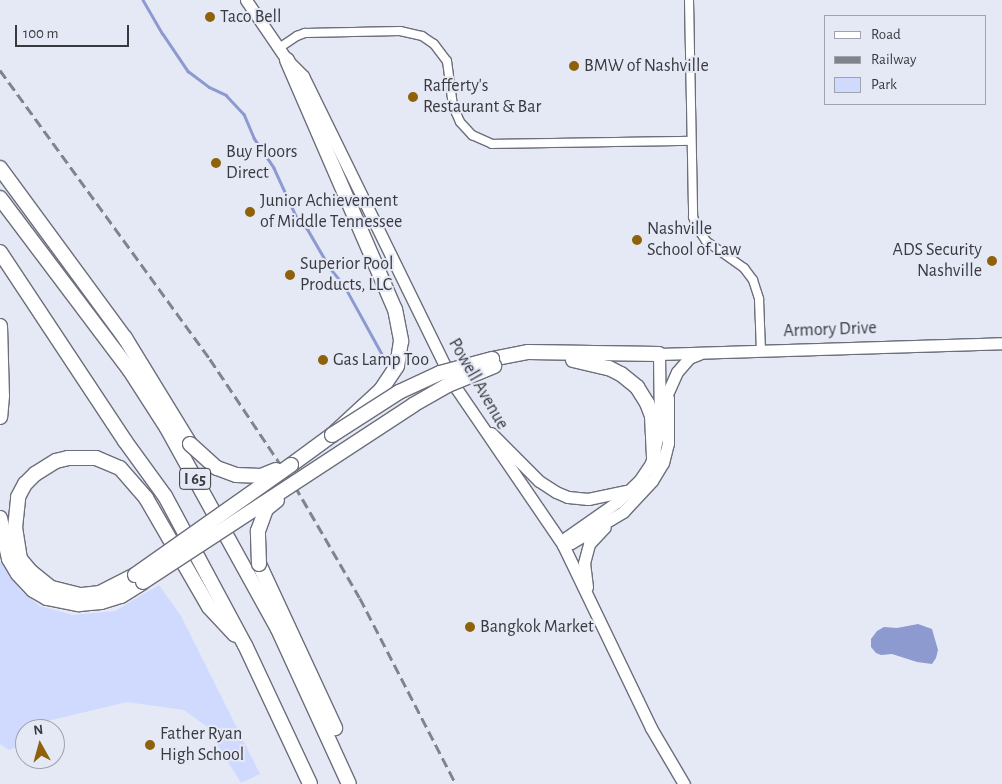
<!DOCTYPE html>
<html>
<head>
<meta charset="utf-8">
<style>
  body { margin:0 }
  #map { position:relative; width:1002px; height:784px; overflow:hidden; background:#e5e9f6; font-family:"Alegreya Sans",sans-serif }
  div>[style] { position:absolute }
  .green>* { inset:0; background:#cfdafe }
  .water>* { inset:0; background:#8c9ad0 }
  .stream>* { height:2.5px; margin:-1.25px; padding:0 1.25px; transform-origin:1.25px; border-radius:1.25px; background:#8c9ad0 }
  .roads { filter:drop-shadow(1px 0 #6c6f7b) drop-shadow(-1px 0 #6c6f7b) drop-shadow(0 1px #6c6f7b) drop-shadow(0 -1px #6c6f7b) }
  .street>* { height:8px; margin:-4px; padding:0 4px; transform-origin:4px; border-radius:4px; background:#fff }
  .secondary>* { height:11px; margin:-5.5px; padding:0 5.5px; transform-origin:5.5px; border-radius:5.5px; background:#fff }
  .highway>* { height:14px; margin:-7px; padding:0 7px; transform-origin:7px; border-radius:7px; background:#fff }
  .rail>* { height:2.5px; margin-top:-1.25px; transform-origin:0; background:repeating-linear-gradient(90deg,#81838c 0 10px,transparent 0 15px) }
  .bridges { filter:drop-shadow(1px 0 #6c6f7b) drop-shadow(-1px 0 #6c6f7b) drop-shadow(0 1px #6c6f7b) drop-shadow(0 -1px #6c6f7b) }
  .highway-bridge>* { height:14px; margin:-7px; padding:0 7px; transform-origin:7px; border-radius:7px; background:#fff }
  .dots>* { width:14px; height:14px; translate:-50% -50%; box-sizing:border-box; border:2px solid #e5e9f6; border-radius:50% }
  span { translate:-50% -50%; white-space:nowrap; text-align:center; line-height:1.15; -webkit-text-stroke:4px #e5e9f6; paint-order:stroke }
  .shield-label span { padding:1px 4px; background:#e5e9f6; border:1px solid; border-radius:4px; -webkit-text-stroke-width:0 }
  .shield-label { font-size:16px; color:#393a3f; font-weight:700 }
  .poi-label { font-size:18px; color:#393a3f }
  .left { translate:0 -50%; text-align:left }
  .right { translate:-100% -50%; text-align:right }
  .street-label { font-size:18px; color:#393a3f }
  .legend { position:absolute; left:824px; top:15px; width:162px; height:90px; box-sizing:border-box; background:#e5e9f6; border:1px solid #a0a3ad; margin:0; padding:6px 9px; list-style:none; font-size:15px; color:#393a3f }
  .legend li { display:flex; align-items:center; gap:10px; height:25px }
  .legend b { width:25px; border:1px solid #a0a3ad }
  .north { position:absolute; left:15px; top:719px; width:50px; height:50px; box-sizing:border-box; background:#e5e9f6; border:1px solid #a0a3ad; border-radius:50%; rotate:353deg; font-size:14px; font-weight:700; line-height:20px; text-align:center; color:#393a3f }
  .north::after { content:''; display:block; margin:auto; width:18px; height:22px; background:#8f610a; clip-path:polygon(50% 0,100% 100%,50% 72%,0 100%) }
  .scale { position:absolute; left:15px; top:25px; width:114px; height:22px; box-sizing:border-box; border:2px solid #393a3f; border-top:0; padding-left:6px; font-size:15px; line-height:18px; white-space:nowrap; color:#393a3f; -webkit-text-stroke:4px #e5e9f6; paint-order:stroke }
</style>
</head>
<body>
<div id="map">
  <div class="green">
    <div style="clip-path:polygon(0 561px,20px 590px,40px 606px,73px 615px,115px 611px,159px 585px,181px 616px,260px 774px,241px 783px,206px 726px,184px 710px,127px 702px,31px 725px,30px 729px,25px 729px,25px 743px,9px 750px,0 744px)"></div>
  </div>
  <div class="water">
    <div style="clip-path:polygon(918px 624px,932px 629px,938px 650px,936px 658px,932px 664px,917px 662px,892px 654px,881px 655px,876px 653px,871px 647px,871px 639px,877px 631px,884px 627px,897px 628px)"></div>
  </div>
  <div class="stream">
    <div style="left:143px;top:0;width:39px;rotate:60deg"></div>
    <div style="left:163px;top:34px;width:45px;rotate:56deg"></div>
    <div style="left:188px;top:71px;width:26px;rotate:37deg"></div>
    <div style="left:209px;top:87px;width:19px;rotate:25deg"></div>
    <div style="left:226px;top:95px;width:26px;rotate:47deg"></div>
    <div style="left:244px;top:114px;width:26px;rotate:67deg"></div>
    <div style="left:254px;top:138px;width:36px;rotate:56deg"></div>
    <div style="left:274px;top:168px;width:53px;rotate:65.4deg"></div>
    <div style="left:296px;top:216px;width:18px;rotate:49deg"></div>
    <div style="left:308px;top:230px;width:44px;rotate:59.9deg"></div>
    <div style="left:330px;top:268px;width:22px;rotate:51deg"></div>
    <div style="left:344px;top:285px;width:81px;rotate:61.2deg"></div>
  </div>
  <div class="roads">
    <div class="street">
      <div style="left:689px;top:0;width:217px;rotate:88.9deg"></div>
      <div style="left:693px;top:217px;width:13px;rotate:67deg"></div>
      <div style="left:698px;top:229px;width:14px;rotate:56deg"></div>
      <div style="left:706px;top:241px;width:47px;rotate:35.4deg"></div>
      <div style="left:744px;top:268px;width:15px;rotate:53deg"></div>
      <div style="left:753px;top:280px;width:20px;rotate:72deg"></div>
      <div style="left:759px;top:299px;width:51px;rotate:87.8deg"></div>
      <div style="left:279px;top:48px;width:22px;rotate:-34deg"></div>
      <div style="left:297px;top:36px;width:9px;rotate:-21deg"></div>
      <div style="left:305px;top:33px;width:95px;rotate:-1.2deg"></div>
      <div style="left:400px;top:31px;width:23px;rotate:13deg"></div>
      <div style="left:422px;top:36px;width:14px;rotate:34deg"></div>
      <div style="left:434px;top:44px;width:21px;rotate:53deg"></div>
      <div style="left:447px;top:61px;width:45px;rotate:82.4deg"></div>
      <div style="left:453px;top:106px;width:17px;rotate:66deg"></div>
      <div style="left:460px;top:122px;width:18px;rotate:47deg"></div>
      <div style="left:472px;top:135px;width:22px;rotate:24deg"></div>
      <div style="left:492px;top:144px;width:199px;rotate:-0.9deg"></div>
    </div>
    <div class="secondary">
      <div style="left:246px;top:0;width:73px;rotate:55.7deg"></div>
      <div style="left:287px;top:60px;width:23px;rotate:45deg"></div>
      <div style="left:303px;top:76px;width:347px;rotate:63.9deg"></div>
      <div style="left:456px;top:388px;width:190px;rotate:55.7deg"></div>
      <div style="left:563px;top:545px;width:203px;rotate:64.3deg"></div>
      <div style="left:651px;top:728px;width:65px;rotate:59.5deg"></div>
      <div style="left:668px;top:392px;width:22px;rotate:-66deg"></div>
      <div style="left:677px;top:372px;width:18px;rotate:-49deg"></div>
      <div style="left:689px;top:358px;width:11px;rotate:-22deg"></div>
      <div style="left:491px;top:433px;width:68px;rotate:45deg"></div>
      <div style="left:539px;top:481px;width:20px;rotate:33deg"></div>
      <div style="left:556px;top:492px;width:13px;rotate:23deg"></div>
      <div style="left:568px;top:497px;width:20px;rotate:6deg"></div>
      <div style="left:588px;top:499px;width:39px;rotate:-12deg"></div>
      <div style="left:563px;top:545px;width:9px;rotate:-63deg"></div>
      <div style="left:567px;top:537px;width:61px;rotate:-35deg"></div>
      <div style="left:617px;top:502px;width:30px;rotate:-44deg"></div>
      <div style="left:639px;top:481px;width:22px;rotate:-56deg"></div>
      <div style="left:651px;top:463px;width:38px;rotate:-76deg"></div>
      <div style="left:660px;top:426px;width:72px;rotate:-90.8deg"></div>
      <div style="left:659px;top:354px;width:343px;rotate:-1.8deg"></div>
      <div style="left:563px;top:545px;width:8px;rotate:-14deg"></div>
      <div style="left:571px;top:543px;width:61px;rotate:-30.8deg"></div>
      <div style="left:623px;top:512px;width:42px;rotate:-46.9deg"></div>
      <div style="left:652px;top:481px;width:21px;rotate:-59deg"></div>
      <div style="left:663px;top:463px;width:21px;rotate:-76deg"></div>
      <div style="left:668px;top:443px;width:45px;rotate:-90deg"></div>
      <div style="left:587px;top:587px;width:24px;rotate:-97deg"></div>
      <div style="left:584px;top:563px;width:20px;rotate:-75deg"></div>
      <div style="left:589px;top:544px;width:23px;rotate:-47deg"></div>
    </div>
    <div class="highway">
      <div style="left:287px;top:60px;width:271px;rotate:66.6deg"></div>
      <div style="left:395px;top:309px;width:33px;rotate:79deg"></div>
      <div style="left:401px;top:341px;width:25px;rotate:99deg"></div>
      <div style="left:397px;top:366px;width:29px;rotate:124deg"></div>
      <div style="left:381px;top:390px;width:67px;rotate:137.4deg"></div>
      <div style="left:332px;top:435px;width:51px;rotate:143.8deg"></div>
      <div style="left:0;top:168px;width:211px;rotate:53.7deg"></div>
      <div style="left:125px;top:338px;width:124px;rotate:58.5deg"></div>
      <div style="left:0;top:198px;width:214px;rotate:53deg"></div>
      <div style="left:129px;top:369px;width:70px;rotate:57.2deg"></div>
      <div style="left:167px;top:428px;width:230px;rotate:61.1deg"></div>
      <div style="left:278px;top:629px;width:170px;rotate:65.4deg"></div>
      <div style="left:0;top:252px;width:227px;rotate:56.5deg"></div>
      <div style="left:125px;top:441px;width:68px;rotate:54deg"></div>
      <div style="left:165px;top:496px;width:169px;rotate:61.8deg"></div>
      <div style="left:245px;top:645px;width:153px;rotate:64.9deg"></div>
      <div style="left:0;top:326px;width:70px;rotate:88.4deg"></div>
      <div style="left:2px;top:396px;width:21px;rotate:95deg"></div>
      <div style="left:492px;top:359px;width:37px;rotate:-11deg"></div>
      <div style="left:528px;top:352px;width:131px;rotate:0.9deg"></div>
      <div style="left:573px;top:360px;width:37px;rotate:13deg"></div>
      <div style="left:609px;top:368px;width:13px;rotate:27deg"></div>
      <div style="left:621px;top:374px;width:21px;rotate:39deg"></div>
      <div style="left:637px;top:387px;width:19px;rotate:58deg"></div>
      <div style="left:647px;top:403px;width:14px;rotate:69deg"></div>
      <div style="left:652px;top:416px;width:41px;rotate:87.2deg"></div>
      <div style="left:0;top:518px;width:42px;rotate:77.6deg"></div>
      <div style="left:9px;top:559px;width:17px;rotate:59deg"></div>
      <div style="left:18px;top:574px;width:22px;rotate:47deg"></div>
      <div style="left:33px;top:590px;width:16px;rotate:30deg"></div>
      <div style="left:47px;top:598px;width:33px;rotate:11deg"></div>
      <div style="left:79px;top:604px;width:22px;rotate:-5deg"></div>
      <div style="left:101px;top:602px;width:21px;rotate:-17deg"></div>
      <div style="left:121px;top:596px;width:26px;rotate:-32deg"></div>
      <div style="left:259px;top:564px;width:181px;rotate:65.1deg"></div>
      <div style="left:135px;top:575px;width:39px;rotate:153deg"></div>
      <div style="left:100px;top:593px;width:20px;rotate:174deg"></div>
      <div style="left:80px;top:595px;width:30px;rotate:-166deg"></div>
      <div style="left:51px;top:588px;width:26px;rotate:-141deg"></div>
      <div style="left:31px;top:572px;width:17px;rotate:-130deg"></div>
      <div style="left:20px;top:559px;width:31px;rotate:-99deg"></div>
      <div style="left:15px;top:528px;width:31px;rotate:-84deg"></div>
      <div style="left:18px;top:497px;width:15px;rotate:-62deg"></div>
      <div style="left:25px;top:484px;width:14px;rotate:-45deg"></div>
      <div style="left:35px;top:474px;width:25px;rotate:-32deg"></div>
      <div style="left:56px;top:461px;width:12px;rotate:-14deg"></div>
      <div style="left:68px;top:458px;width:28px"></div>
      <div style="left:96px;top:458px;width:26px;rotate:23deg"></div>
      <div style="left:120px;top:468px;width:40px;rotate:49deg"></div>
      <div style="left:146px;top:498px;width:126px;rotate:60deg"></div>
      <div style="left:209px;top:607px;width:38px;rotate:47deg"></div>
    </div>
  </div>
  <div class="rail">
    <div style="left:0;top:70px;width:357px;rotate:54deg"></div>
    <div style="left:210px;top:359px;width:153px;rotate:56.2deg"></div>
    <div style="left:295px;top:486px;width:129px;rotate:59.9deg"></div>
    <div style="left:360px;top:598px;width:209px;rotate:62.7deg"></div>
  </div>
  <div class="bridges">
    <div class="highway-bridge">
      <div style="left:332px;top:435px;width:80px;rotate:-32.7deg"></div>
      <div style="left:399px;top:392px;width:45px;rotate:-24.9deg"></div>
      <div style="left:440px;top:373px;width:54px;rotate:-15.1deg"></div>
      <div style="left:190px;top:444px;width:36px;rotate:42deg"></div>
      <div style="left:217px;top:468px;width:20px;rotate:20deg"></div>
      <div style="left:236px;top:475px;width:25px;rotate:2deg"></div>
      <div style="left:261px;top:476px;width:16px;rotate:-22deg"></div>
      <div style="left:259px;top:564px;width:33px;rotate:-92deg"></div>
      <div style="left:258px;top:531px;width:23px;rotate:-70deg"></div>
      <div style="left:266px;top:509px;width:14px;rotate:-39deg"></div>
      <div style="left:135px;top:575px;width:191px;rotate:-35.2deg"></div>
      <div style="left:143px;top:582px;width:323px;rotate:-33.2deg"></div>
      <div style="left:413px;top:405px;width:40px;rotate:-29.7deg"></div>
      <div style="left:448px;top:385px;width:50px;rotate:-22.4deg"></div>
    </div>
  </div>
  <div class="dots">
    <div style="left:210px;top:17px;background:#8f610a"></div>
    <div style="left:574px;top:66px;background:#8f610a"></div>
    <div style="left:413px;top:97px;background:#8f610a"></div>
    <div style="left:216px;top:163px;background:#8f610a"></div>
    <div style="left:250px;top:212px;background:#8f610a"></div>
    <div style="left:637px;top:240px;background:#8f610a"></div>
    <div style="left:992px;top:261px;background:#8f610a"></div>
    <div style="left:290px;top:275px;background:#8f610a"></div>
    <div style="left:323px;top:360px;background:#8f610a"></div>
    <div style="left:470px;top:627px;background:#8f610a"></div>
    <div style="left:150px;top:745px;background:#8f610a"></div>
  </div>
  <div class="shield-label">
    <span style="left:195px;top:479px">I 65</span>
  </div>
  <div class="poi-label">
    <span class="left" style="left:220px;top:17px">Taco Bell</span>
    <span class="left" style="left:584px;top:66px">BMW of Nashville</span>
    <span class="left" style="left:423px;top:97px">Rafferty's<br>Restaurant &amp; Bar</span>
    <span class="left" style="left:226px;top:163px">Buy Floors<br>Direct</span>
    <span class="left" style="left:260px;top:212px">Junior Achievement<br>of Middle Tennessee</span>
    <span class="left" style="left:647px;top:240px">Nashville<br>School of Law</span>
    <span class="right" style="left:982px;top:261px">ADS Security<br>Nashville</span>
    <span class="left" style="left:300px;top:275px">Superior Pool<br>Products, LLC</span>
    <span class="left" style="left:333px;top:360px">Gas Lamp Too</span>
    <span class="left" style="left:480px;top:627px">Bangkok Market</span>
    <span class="left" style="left:160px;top:745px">Father Ryan<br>High School</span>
  </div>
  <div class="street-label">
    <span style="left:830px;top:330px;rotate:-2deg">Armory Drive</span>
    <span style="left:478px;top:384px;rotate:60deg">Powell Avenue</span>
  </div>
  <ul class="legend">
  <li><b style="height:6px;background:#fff"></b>Road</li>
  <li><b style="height:6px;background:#81838c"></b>Railway</li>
  <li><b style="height:14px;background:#cfdafe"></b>Park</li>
  </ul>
  <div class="north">N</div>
  <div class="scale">100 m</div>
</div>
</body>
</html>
